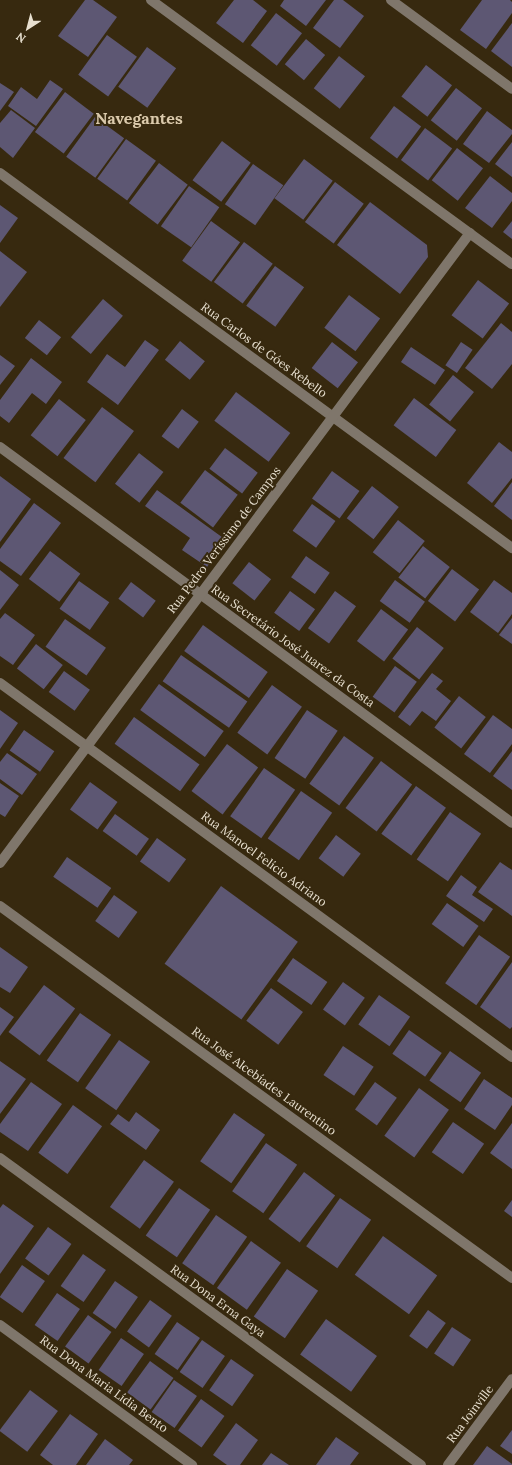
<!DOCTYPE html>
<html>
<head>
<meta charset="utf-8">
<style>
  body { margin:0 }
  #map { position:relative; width:512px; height:1465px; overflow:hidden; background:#37290f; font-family:Lora,serif }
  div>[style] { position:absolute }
  .building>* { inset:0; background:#5d5773; transform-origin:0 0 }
  .minor>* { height:10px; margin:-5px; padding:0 5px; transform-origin:5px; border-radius:5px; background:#7f766b }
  span { translate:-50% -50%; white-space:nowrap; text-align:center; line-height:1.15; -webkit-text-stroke:4px #37290f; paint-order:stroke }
  .street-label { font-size:12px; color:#e8e0d0 }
  .district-label { font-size:16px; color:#dbcaac; font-weight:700 }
  .north { position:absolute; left:8px; top:8px; width:40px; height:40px; -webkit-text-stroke:3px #37290f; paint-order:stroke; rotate:216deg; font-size:11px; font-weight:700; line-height:16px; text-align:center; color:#e8e0d0 }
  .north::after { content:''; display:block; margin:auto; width:14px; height:18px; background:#e8e0d0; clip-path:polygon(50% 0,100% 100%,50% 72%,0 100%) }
</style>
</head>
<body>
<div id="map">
  <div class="building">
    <div style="clip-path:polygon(85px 0,93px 0,117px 17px,88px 57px,58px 36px)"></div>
    <div style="clip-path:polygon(234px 0,253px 0,267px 11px,243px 43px,216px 23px)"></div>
    <div style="clip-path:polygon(284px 0,326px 0,306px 26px,280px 6px)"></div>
    <div style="clip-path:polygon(334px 0,343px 0,364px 16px,340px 48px,313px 28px)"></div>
    <div style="clip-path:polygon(482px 0,510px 0,512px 2px,512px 13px,486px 49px,460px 30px)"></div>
    <div style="left:276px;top:13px;width:33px;height:41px;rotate:38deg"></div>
    <div style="clip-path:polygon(512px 23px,512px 67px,491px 51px)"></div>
    <div style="left:107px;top:35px;width:37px;height:49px;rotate:36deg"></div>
    <div style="left:306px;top:39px;width:25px;height:33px;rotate:40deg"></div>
    <div style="left:147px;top:47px;width:36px;height:49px;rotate:36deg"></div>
    <div style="left:339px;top:56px;width:33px;height:41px;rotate:38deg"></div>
    <div style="left:426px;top:65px;width:33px;height:40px;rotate:38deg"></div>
    <div style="clip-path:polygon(50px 80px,63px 89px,36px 126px,8px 106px,21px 87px,37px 99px)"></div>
    <div style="clip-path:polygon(0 83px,14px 92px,0 111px)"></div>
    <div style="left:456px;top:88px;width:33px;height:41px;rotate:38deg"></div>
    <div style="left:65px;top:92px;width:36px;height:50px;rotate:37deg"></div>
    <div style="left:394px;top:106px;width:34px;height:40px;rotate:37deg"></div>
    <div style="clip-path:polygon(11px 110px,35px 128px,13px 158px,0 147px,0 123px)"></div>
    <div style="clip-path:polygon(487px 111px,512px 130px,512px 134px,489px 163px,463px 144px)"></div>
    <div style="left:95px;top:117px;width:36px;height:49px;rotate:36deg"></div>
    <div style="left:425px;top:128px;width:34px;height:40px;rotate:37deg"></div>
    <div style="left:126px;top:139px;width:37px;height:49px;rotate:36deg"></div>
    <div style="left:222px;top:141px;width:36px;height:49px;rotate:37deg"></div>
    <div style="clip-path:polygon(512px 142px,512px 177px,495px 164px)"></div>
    <div style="left:457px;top:148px;width:33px;height:41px;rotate:38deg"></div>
    <div style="left:304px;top:159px;width:36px;height:49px;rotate:37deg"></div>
    <div style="left:159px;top:163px;width:36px;height:50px;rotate:37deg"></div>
    <div style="left:253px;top:164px;width:37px;height:49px;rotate:35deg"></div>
    <div style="clip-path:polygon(490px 176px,512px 193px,512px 201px,492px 228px,465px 208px)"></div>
    <div style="left:335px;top:182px;width:36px;height:50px;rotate:37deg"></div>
    <div style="left:189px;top:186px;width:37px;height:49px;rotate:35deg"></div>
    <div style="clip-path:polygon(370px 202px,427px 245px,428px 257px,400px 294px,337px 245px)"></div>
    <div style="clip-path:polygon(0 205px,18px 218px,0 243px)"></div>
    <div style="left:211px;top:221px;width:36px;height:49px;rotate:36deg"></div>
    <div style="clip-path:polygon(512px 221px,512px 239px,503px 232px)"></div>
    <div style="left:244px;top:242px;width:36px;height:50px;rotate:37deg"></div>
    <div style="clip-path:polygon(0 251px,27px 272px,0 307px)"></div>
    <div style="left:275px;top:266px;width:36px;height:49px;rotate:36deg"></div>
    <div style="left:478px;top:280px;width:39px;height:44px;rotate:37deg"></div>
    <div style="left:349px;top:295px;width:39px;height:41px;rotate:37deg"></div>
    <div style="left:103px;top:299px;width:26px;height:50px;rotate:40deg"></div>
    <div style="left:39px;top:320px;width:28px;height:23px;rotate:38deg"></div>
    <div style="clip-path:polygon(501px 323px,512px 332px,512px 364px,492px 389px,465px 368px)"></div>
    <div style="clip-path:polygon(145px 340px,159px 350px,118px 405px,87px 382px,107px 354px,125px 367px)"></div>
    <div style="left:180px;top:341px;width:32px;height:24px;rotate:39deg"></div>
    <div style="left:332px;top:342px;width:33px;height:33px;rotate:38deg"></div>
    <div style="left:461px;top:342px;width:14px;height:28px;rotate:34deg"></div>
    <div style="left:411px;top:347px;width:41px;height:18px;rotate:34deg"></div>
    <div style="clip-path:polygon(0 355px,15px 366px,0 385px)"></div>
    <div style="clip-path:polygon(31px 358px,62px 382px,46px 404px,32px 393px,9px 423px,0 416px,0 400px)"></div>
    <div style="left:453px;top:375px;width:27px;height:38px;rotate:39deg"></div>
    <div style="left:236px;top:392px;width:68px;height:36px;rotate:37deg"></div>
    <div style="left:414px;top:398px;width:53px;height:34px;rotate:37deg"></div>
    <div style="left:59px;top:399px;width:34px;height:46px;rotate:38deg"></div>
    <div style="left:102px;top:407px;width:40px;height:64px;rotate:37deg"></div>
    <div style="left:182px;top:409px;width:21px;height:34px;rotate:37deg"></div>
    <div style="clip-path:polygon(499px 442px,512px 452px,512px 478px,492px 503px,467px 483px)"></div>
    <div style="left:225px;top:448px;width:41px;height:26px;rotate:37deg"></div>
    <div style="left:139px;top:453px;width:31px;height:39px;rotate:38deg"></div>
    <div style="left:205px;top:470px;width:41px;height:41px;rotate:37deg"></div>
    <div style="left:332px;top:471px;width:34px;height:34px;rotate:36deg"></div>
    <div style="clip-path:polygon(0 476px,31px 499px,0 542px)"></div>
    <div style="clip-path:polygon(512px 482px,512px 520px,494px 506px)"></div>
    <div style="left:372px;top:486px;width:34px;height:41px;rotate:38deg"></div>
    <div style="clip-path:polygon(157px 490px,226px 540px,207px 567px,182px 550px,190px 538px,145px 506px)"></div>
    <div style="clip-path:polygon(34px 503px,61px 523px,21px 576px,0 561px,0 549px)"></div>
    <div style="left:312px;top:504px;width:29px;height:33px;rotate:36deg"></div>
    <div style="left:398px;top:520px;width:34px;height:41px;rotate:38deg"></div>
    <div style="left:423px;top:546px;width:34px;height:40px;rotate:38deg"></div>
    <div style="left:50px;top:551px;width:38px;height:35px;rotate:37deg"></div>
    <div style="left:306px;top:556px;width:29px;height:26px;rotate:35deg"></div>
    <div style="left:249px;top:562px;width:28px;height:27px;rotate:38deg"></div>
    <div style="left:452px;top:569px;width:34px;height:40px;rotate:37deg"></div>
    <div style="clip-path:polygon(0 570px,19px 585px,0 610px)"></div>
    <div style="left:395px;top:580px;width:37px;height:26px;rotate:36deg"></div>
    <div style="clip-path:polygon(494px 580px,512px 593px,512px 614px,498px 633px,470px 612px)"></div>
    <div style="left:79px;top:581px;width:37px;height:34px;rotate:35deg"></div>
    <div style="left:131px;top:582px;width:31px;height:21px;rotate:37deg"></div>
    <div style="left:290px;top:591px;width:31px;height:27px;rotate:36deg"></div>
    <div style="left:335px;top:591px;width:26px;height:46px;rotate:36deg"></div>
    <div style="left:381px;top:609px;width:34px;height:40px;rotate:37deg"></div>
    <div style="clip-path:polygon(5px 613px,35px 635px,13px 665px,0 656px,0 619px)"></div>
    <div style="clip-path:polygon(512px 618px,512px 644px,499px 635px)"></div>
    <div style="left:65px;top:619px;width:50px;height:34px;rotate:35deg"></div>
    <div style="left:203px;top:625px;width:80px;height:32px;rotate:36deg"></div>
    <div style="left:417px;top:627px;width:34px;height:40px;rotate:38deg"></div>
    <div style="left:36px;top:644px;width:34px;height:31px;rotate:38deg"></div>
    <div style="left:181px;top:655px;width:81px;height:32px;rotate:35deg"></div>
    <div style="left:395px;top:666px;width:27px;height:38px;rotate:36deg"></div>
    <div style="left:64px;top:671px;width:32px;height:26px;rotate:36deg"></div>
    <div style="clip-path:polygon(432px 673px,443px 681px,436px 689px,451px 701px,436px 721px,422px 711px,410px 726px,398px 717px)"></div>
    <div style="left:159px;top:684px;width:80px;height:32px;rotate:36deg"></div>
    <div style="left:272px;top:685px;width:37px;height:59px;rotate:36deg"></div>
    <div style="left:459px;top:696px;width:34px;height:40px;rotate:38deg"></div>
    <div style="clip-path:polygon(0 710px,18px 723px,0 749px)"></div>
    <div style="left:307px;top:710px;width:37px;height:58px;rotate:34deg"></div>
    <div style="clip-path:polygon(493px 715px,512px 729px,512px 744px,490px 773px,464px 754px)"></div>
    <div style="left:134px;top:717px;width:81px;height:33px;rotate:36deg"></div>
    <div style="left:24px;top:730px;width:37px;height:25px;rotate:35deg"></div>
    <div style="left:344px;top:736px;width:37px;height:59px;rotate:36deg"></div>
    <div style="left:227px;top:744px;width:39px;height:59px;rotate:37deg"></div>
    <div style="clip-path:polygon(512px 751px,512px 790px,493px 776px)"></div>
    <div style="clip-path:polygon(7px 753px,37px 774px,22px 795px,0 779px,0 762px)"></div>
    <div style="left:381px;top:761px;width:39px;height:59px;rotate:37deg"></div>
    <div style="left:264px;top:768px;width:38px;height:59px;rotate:35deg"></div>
    <div style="left:90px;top:782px;width:34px;height:34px;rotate:36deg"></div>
    <div style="clip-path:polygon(0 783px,19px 796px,5px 817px,0 814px)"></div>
    <div style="left:416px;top:786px;width:37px;height:59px;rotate:36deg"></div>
    <div style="left:301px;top:791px;width:38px;height:58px;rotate:35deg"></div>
    <div style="left:450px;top:812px;width:38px;height:58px;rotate:35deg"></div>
    <div style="left:115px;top:814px;width:42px;height:21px;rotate:36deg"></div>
    <div style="left:336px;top:835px;width:31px;height:29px;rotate:37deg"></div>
    <div style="left:157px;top:838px;width:36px;height:29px;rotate:36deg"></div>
    <div style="left:67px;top:857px;width:54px;height:24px;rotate:35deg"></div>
    <div style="clip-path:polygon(500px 862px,512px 870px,512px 916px,478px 892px)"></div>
    <div style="clip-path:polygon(461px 875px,477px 887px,472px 895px,493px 909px,484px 922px,446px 896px)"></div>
    <div style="left:221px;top:886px;width:95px;height:96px;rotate:36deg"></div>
    <div style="left:114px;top:895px;width:29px;height:32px;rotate:36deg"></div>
    <div style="left:447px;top:903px;width:39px;height:26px;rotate:36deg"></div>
    <div style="left:479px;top:935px;width:38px;height:59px;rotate:35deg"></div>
    <div style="clip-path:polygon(0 947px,28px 967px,10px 993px,0 987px)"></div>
    <div style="left:293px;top:958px;width:42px;height:28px;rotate:35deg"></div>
    <div style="clip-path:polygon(512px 962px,512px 1027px,510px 1029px,480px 1007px)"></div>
    <div style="left:343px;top:982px;width:27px;height:34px;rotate:36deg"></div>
    <div style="left:44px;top:985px;width:39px;height:59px;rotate:37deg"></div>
    <div style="left:271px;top:988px;width:40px;height:41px;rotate:37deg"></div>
    <div style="left:379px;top:995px;width:38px;height:36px;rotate:35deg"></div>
    <div style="clip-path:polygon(0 1007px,14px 1017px,0 1036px)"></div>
    <div style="left:80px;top:1013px;width:38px;height:58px;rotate:35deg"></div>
    <div style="left:409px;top:1030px;width:40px;height:29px;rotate:35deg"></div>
    <div style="left:119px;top:1040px;width:38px;height:59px;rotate:35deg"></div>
    <div style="left:343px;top:1046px;width:37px;height:35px;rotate:34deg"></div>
    <div style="left:450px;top:1051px;width:38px;height:36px;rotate:35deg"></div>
    <div style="clip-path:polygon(0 1061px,26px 1079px,0 1114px)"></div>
    <div style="clip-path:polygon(484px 1079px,512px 1098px,512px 1105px,495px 1130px,464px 1109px)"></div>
    <div style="clip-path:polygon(31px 1082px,62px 1104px,28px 1151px,0 1132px,0 1124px)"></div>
    <div style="left:375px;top:1082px;width:27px;height:34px;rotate:36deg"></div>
    <div style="left:419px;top:1088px;width:37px;height:59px;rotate:36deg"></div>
    <div style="left:73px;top:1105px;width:36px;height:59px;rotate:36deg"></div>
    <div style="clip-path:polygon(136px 1112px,160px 1130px,146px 1150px,110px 1124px,118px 1114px,129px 1122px)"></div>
    <div style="left:234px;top:1113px;width:38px;height:59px;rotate:35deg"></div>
    <div style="left:453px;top:1122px;width:38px;height:37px;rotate:35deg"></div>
    <div style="clip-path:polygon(512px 1123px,512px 1169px,490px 1153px)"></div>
    <div style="left:266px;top:1143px;width:38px;height:59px;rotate:35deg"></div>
    <div style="left:144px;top:1160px;width:37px;height:58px;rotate:36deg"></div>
    <div style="left:304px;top:1172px;width:39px;height:59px;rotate:37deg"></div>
    <div style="left:179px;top:1188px;width:38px;height:58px;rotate:35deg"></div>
    <div style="left:340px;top:1198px;width:38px;height:59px;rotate:35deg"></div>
    <div style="clip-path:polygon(512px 1200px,512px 1217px,504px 1211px)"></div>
    <div style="clip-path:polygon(3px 1204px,34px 1226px,0 1274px,0 1208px)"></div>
    <div style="left:216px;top:1215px;width:38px;height:59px;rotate:35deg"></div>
    <div style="left:48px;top:1227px;width:29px;height:39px;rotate:36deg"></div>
    <div style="left:383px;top:1236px;width:67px;height:48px;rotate:36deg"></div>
    <div style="left:251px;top:1241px;width:37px;height:58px;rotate:36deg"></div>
    <div style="left:83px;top:1254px;width:28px;height:39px;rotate:35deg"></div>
    <div style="left:22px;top:1265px;width:28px;height:39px;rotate:35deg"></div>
    <div style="left:287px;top:1269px;width:38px;height:58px;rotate:35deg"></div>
    <div style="left:115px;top:1281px;width:28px;height:39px;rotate:35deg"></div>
    <div style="left:57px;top:1293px;width:28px;height:39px;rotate:35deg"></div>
    <div style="left:150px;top:1300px;width:27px;height:39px;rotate:36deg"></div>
    <div style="left:428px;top:1310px;width:22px;height:32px;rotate:36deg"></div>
    <div style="left:88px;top:1315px;width:29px;height:39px;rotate:36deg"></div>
    <div style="left:326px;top:1319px;width:63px;height:44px;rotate:36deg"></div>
    <div style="left:177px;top:1322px;width:28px;height:39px;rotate:35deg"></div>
    <div style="left:452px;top:1327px;width:23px;height:32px;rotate:34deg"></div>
    <div style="left:121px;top:1338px;width:28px;height:39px;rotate:35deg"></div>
    <div style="left:202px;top:1340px;width:28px;height:39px;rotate:35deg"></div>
    <div style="left:231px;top:1359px;width:28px;height:38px;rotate:35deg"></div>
    <div style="left:150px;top:1361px;width:29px;height:39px;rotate:36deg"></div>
    <div style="left:174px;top:1380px;width:28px;height:39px;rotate:35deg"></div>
    <div style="left:30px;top:1390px;width:35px;height:51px;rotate:37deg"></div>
    <div style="left:201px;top:1399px;width:29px;height:39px;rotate:36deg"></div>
    <div style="clip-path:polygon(70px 1414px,98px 1434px,76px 1465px,53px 1465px,40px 1455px)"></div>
    <div style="clip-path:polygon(236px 1423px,258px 1440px,240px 1465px,227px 1465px,213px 1455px)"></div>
    <div style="clip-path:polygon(512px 1430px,512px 1454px,500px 1446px)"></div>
    <div style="clip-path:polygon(336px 1437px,359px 1453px,350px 1465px,316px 1465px)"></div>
    <div style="clip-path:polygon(105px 1439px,133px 1460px,129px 1465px,86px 1465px)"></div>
    <div style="clip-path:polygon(487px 1446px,512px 1464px,512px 1465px,473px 1465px)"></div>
    <div style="clip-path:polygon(271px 1453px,289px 1465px,262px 1465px)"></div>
  </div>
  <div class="minor">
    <div style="left:151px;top:0;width:447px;rotate:36.2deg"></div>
    <div style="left:391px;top:0;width:150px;rotate:36.3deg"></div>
    <div style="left:0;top:173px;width:635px;rotate:36.22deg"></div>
    <div style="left:0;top:447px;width:635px;rotate:36.29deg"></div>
    <div style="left:0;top:683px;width:634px;rotate:36.15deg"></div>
    <div style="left:0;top:863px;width:786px;rotate:-53.28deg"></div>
    <div style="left:0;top:906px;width:633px;rotate:36deg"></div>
    <div style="left:0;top:1158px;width:521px;rotate:36.1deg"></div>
    <div style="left:0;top:1325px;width:238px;rotate:36.1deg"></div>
    <div style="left:448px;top:1465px;width:107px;rotate:-53.3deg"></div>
  </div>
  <div class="street-label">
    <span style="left:264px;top:350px;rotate:36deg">Rua Carlos de Góes Rebello</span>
    <span style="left:224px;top:540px;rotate:-53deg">Rua Pedro Veríssimo de Campos</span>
    <span style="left:293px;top:646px;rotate:36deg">Rua Secretário José Juarez da Costa</span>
    <span style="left:264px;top:859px;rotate:36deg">Rua Manoel Felício Adriano</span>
    <span style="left:264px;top:1081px;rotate:36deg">Rua José Alcebíades Laurentino</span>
    <span style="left:218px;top:1301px;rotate:36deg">Rua Dona Erna Gaya</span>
    <span style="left:104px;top:1384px;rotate:36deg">Rua Dona Maria Lídia Bento</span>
    <span style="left:470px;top:1414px;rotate:-53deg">Rua Joinville</span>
  </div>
  <div class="district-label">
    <span style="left:139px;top:118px">Navegantes</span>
  </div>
  <div class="north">N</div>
</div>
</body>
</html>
